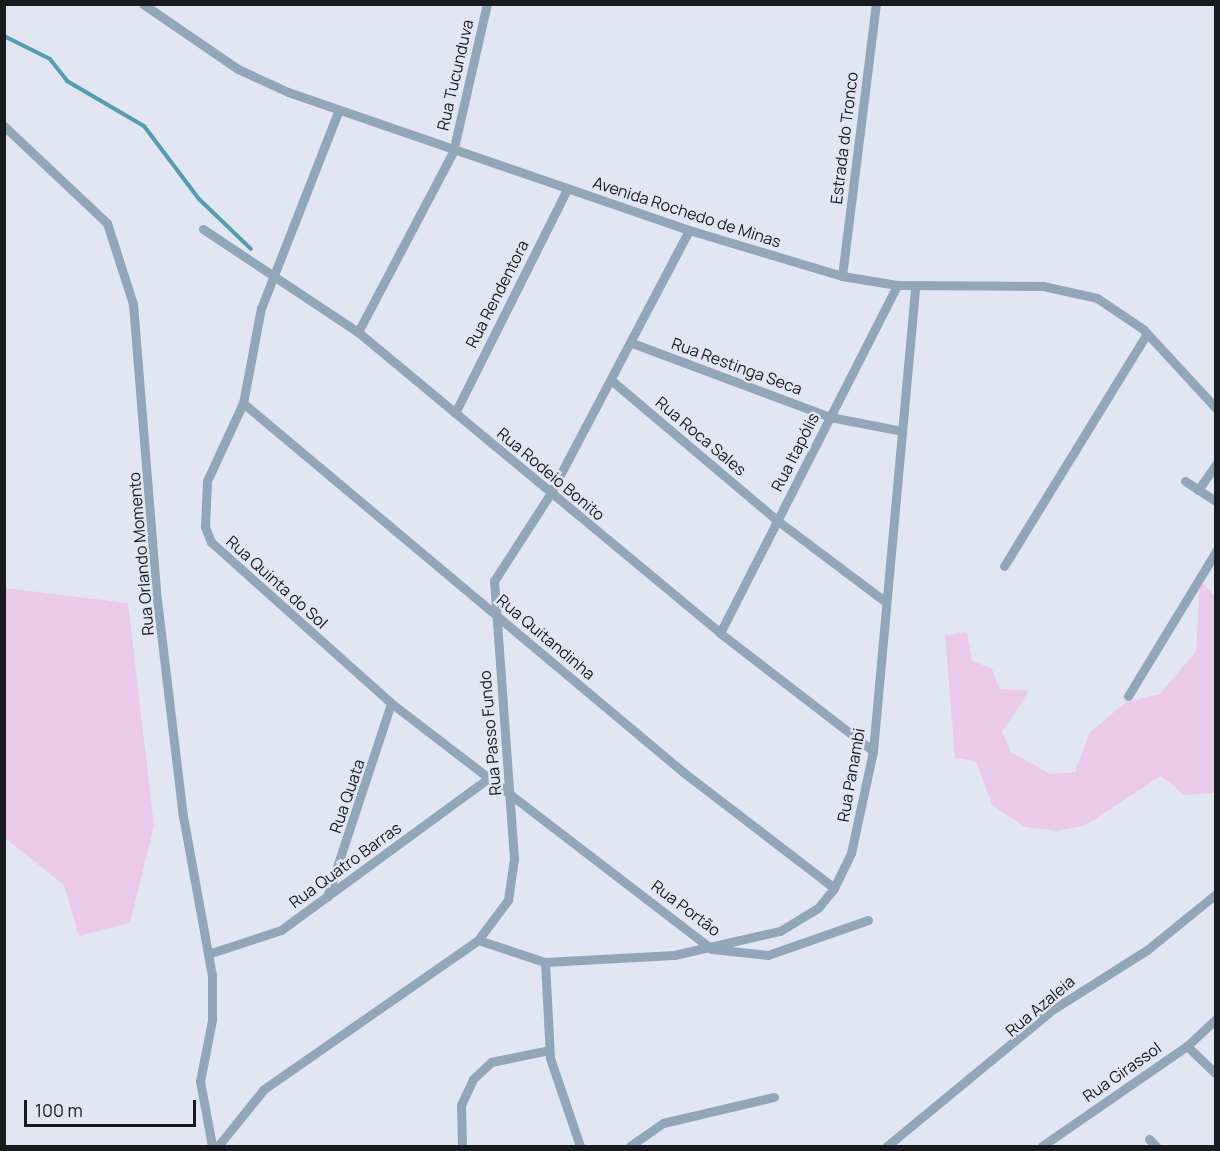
<!DOCTYPE html>
<html>
<head>
<meta charset="utf-8">
<style>
  body { margin:0 }
  #map { position:relative; width:1220px; height:1151px; overflow:hidden; background:#e2e6f3; font-family:Manrope,sans-serif }
  div>[style] { position:absolute }
  .green>* { inset:0; background:#ebcae9 }
  .stream>* { height:4px; margin:-2px; padding:0 2px; transform-origin:2px; border-radius:2px; background:#549cb1 }
  .street>* { height:9px; margin:-4.5px; padding:0 4.5px; transform-origin:4.5px; border-radius:4.5px; background:#92a6b9 }
  span { translate:-50% -50%; white-space:nowrap; text-align:center; line-height:1.15; -webkit-text-stroke:5px #e2e6f3; paint-order:stroke }
  .street-label { font-size:16px; color:#191a1f }
  .frame { position:absolute; inset:0; border:6px solid #191a1f; pointer-events:none }
  .scale { position:absolute; left:24px; top:1100px; width:172px; height:27px; box-sizing:border-box; border:3px solid #191a1f; border-top:0; padding-left:8px; font-size:18px; line-height:21px; white-space:nowrap; color:#191a1f; -webkit-text-stroke:4px #e2e6f3; paint-order:stroke }
</style>
</head>
<body>
<div id="map">
  <div class="green">
    <div style="clip-path:polygon(1200px 581px,1215px 596px,1215px 793px,1184px 795px,1161px 776px,1084px 826px,1056px 831px,1025px 827px,992px 805px,976px 761px,955px 758px,945px 635px,967px 632px,972px 660px,992px 669px,1000px 689px,1029px 691px,1002px 732px,1011px 752px,1050px 774px,1075px 772px,1090px 732px,1126px 702px,1160px 694px,1196px 651px)"></div>
    <div style="clip-path:polygon(5px 588px,128px 603px,154px 826px,130px 923px,79px 936px,64px 885px,5px 838px)"></div>
  </div>
  <div class="stream">
    <div style="left:4px;top:36px;width:51px;rotate:26.6deg"></div>
    <div style="left:50px;top:59px;width:28px;rotate:52deg"></div>
    <div style="left:67px;top:81px;width:89px;rotate:30.3deg"></div>
    <div style="left:144px;top:126px;width:91px;rotate:53deg"></div>
    <div style="left:199px;top:199px;width:72px;rotate:43.9deg"></div>
  </div>
  <div class="street">
    <div style="left:143px;top:4px;width:115px;rotate:34.4deg"></div>
    <div style="left:238px;top:69px;width:55px;rotate:24.7deg"></div>
    <div style="left:288px;top:92px;width:424px;rotate:19deg"></div>
    <div style="left:689px;top:230px;width:160px;rotate:16.7deg"></div>
    <div style="left:842px;top:276px;width:56px;rotate:9.3deg"></div>
    <div style="left:897px;top:285px;width:146px;rotate:0.4deg"></div>
    <div style="left:1043px;top:286px;width:55px;rotate:12.5deg"></div>
    <div style="left:1097px;top:298px;width:55px;rotate:34deg"></div>
    <div style="left:1143px;top:329px;width:108px;rotate:47.3deg"></div>
    <div style="left:338px;top:112px;width:211px;rotate:111.4deg"></div>
    <div style="left:261px;top:308px;width:97px;rotate:100.7deg"></div>
    <div style="left:243px;top:403px;width:86px;rotate:114.8deg"></div>
    <div style="left:207px;top:481px;width:46px;rotate:92.5deg"></div>
    <div style="left:205px;top:527px;width:16px;rotate:68deg"></div>
    <div style="left:211px;top:542px;width:241px;rotate:41.8deg"></div>
    <div style="left:391px;top:703px;width:404px;rotate:37.5deg"></div>
    <div style="left:712px;top:949px;width:56px;rotate:6.1deg"></div>
    <div style="left:768px;top:955px;width:106px;rotate:-19.3deg"></div>
    <div style="left:4px;top:126px;width:141px;rotate:43.3deg"></div>
    <div style="left:107px;top:223px;width:85px;rotate:72.2deg"></div>
    <div style="left:133px;top:304px;width:288px;rotate:85.4deg"></div>
    <div style="left:156px;top:591px;width:227px;rotate:83.2deg"></div>
    <div style="left:183px;top:816px;width:162px;rotate:79.7deg"></div>
    <div style="left:212px;top:975px;width:45px;rotate:90deg"></div>
    <div style="left:212px;top:1020px;width:62px;rotate:101.1deg"></div>
    <div style="left:200px;top:1081px;width:66px;rotate:79.5deg"></div>
    <div style="left:203px;top:229px;width:186px;rotate:33.6deg"></div>
    <div style="left:358px;top:332px;width:471px;rotate:39.7deg"></div>
    <div style="left:720px;top:633px;width:193px;rotate:37.6deg"></div>
    <div style="left:842px;top:276px;width:274px;rotate:-82.9deg"></div>
    <div style="left:358px;top:332px;width:204px;rotate:-62.2deg"></div>
    <div style="left:453px;top:152px;width:152px;rotate:-77.1deg"></div>
    <div style="left:632px;top:343px;width:211px;rotate:20.5deg"></div>
    <div style="left:830px;top:417px;width:73px;rotate:11deg"></div>
    <div style="left:611px;top:380px;width:219px;rotate:40.2deg"></div>
    <div style="left:778px;top:521px;width:135px;rotate:36.9deg"></div>
    <div style="left:243px;top:403px;width:574px;rotate:39.98deg"></div>
    <div style="left:683px;top:772px;width:190px;rotate:37.5deg"></div>
    <div style="left:455px;top:413px;width:250px;rotate:-63.4deg"></div>
    <div style="left:1185px;top:481px;width:37px;rotate:33deg"></div>
    <div style="left:1198px;top:490px;width:32px;rotate:-55deg"></div>
    <div style="left:1004px;top:566px;width:273px;rotate:-58.4deg"></div>
    <div style="left:720px;top:633px;width:390px;rotate:-63deg"></div>
    <div style="left:1128px;top:696px;width:170px;rotate:-58.7deg"></div>
    <div style="left:327px;top:897px;width:204px;rotate:-71.7deg"></div>
    <div style="left:478px;top:940px;width:71px;rotate:18.2deg"></div>
    <div style="left:545px;top:962px;width:129px;rotate:-3.1deg"></div>
    <div style="left:674px;top:955px;width:109px;rotate:-12.8deg"></div>
    <div style="left:780px;top:931px;width:44px;rotate:-31.2deg"></div>
    <div style="left:818px;top:908px;width:26px;rotate:-51deg"></div>
    <div style="left:834px;top:888px;width:39px;rotate:-64deg"></div>
    <div style="left:851px;top:853px;width:104px;rotate:-77.8deg"></div>
    <div style="left:873px;top:751px;width:466px;rotate:-84.8deg"></div>
    <div style="left:208px;top:954px;width:77px;rotate:-18.2deg"></div>
    <div style="left:281px;top:930px;width:258px;rotate:-36.2deg"></div>
    <div style="left:545px;top:962px;width:96px;rotate:87deg"></div>
    <div style="left:550px;top:1058px;width:93px;rotate:71.2deg"></div>
    <div style="left:1187px;top:1046px;width:40px;rotate:44deg"></div>
    <div style="left:1149px;top:1139px;width:10px;rotate:45deg"></div>
    <div style="left:218px;top:1146px;width:73px;rotate:-51.1deg"></div>
    <div style="left:264px;top:1089px;width:261px;rotate:-34.8deg"></div>
    <div style="left:478px;top:940px;width:50px;rotate:-53.1deg"></div>
    <div style="left:508px;top:900px;width:41px;rotate:-81.7deg"></div>
    <div style="left:514px;top:859px;width:279px;rotate:-94.1deg"></div>
    <div style="left:494px;top:581px;width:103px;rotate:-57.2deg"></div>
    <div style="left:550px;top:494px;width:298px;rotate:-62.2deg"></div>
    <div style="left:462px;top:1146px;width:41px;rotate:-91.4deg"></div>
    <div style="left:461px;top:1105px;width:29px;rotate:-65deg"></div>
    <div style="left:473px;top:1079px;width:25px;rotate:-43deg"></div>
    <div style="left:491px;top:1062px;width:59px;rotate:-11.7deg"></div>
    <div style="left:630px;top:1146px;width:40px;rotate:-34.9deg"></div>
    <div style="left:663px;top:1123px;width:114px;rotate:-13.2deg"></div>
    <div style="left:887px;top:1146px;width:214px;rotate:-39.5deg"></div>
    <div style="left:1052px;top:1010px;width:112px;rotate:-32.3deg"></div>
    <div style="left:1147px;top:950px;width:89px;rotate:-39.1deg"></div>
    <div style="left:1042px;top:1146px;width:176px;rotate:-34.6deg"></div>
    <div style="left:1187px;top:1046px;width:40px;rotate:-43deg"></div>
  </div>
  <div class="street-label">
    <span style="left:455px;top:75px;rotate:-77deg">Rua Tucunduva</span>
    <span style="left:844px;top:138px;rotate:-83deg">Estrada do Tronco</span>
    <span style="left:687px;top:212px;rotate:18deg">Avenida Rochedo de Minas</span>
    <span style="left:497px;top:294px;rotate:-63deg">Rua Rendentora</span>
    <span style="left:737px;top:366px;rotate:20deg">Rua Restinga Seca</span>
    <span style="left:701px;top:436px;rotate:40deg">Rua Roca Sales</span>
    <span style="left:795px;top:452px;rotate:-63deg">Rua Itapólis</span>
    <span style="left:551px;top:474px;rotate:40deg">Rua Rodeio Bonito</span>
    <span style="left:141px;top:554px;rotate:-95deg">Rua Orlando Momento</span>
    <span style="left:277px;top:582px;rotate:42deg">Rua Quinta do Sol</span>
    <span style="left:546px;top:637px;rotate:40deg">Rua Quitandinha</span>
    <span style="left:490px;top:733px;rotate:-95deg">Rua Passo Fundo</span>
    <span style="left:851px;top:775px;rotate:-80deg">Rua Panambi</span>
    <span style="left:347px;top:796px;rotate:-71deg">Rua Quata</span>
    <span style="left:345px;top:865px;rotate:-36deg">Rua Quatro Barras</span>
    <span style="left:686px;top:908px;rotate:37deg">Rua Portão</span>
    <span style="left:1040px;top:1006px;rotate:-40deg">Rua Azaleia</span>
    <span style="left:1122px;top:1072px;rotate:-35deg">Rua Girassol</span>
  </div>
  <div class="frame"></div>
  <div class="scale">100 m</div>
</div>
</body>
</html>
